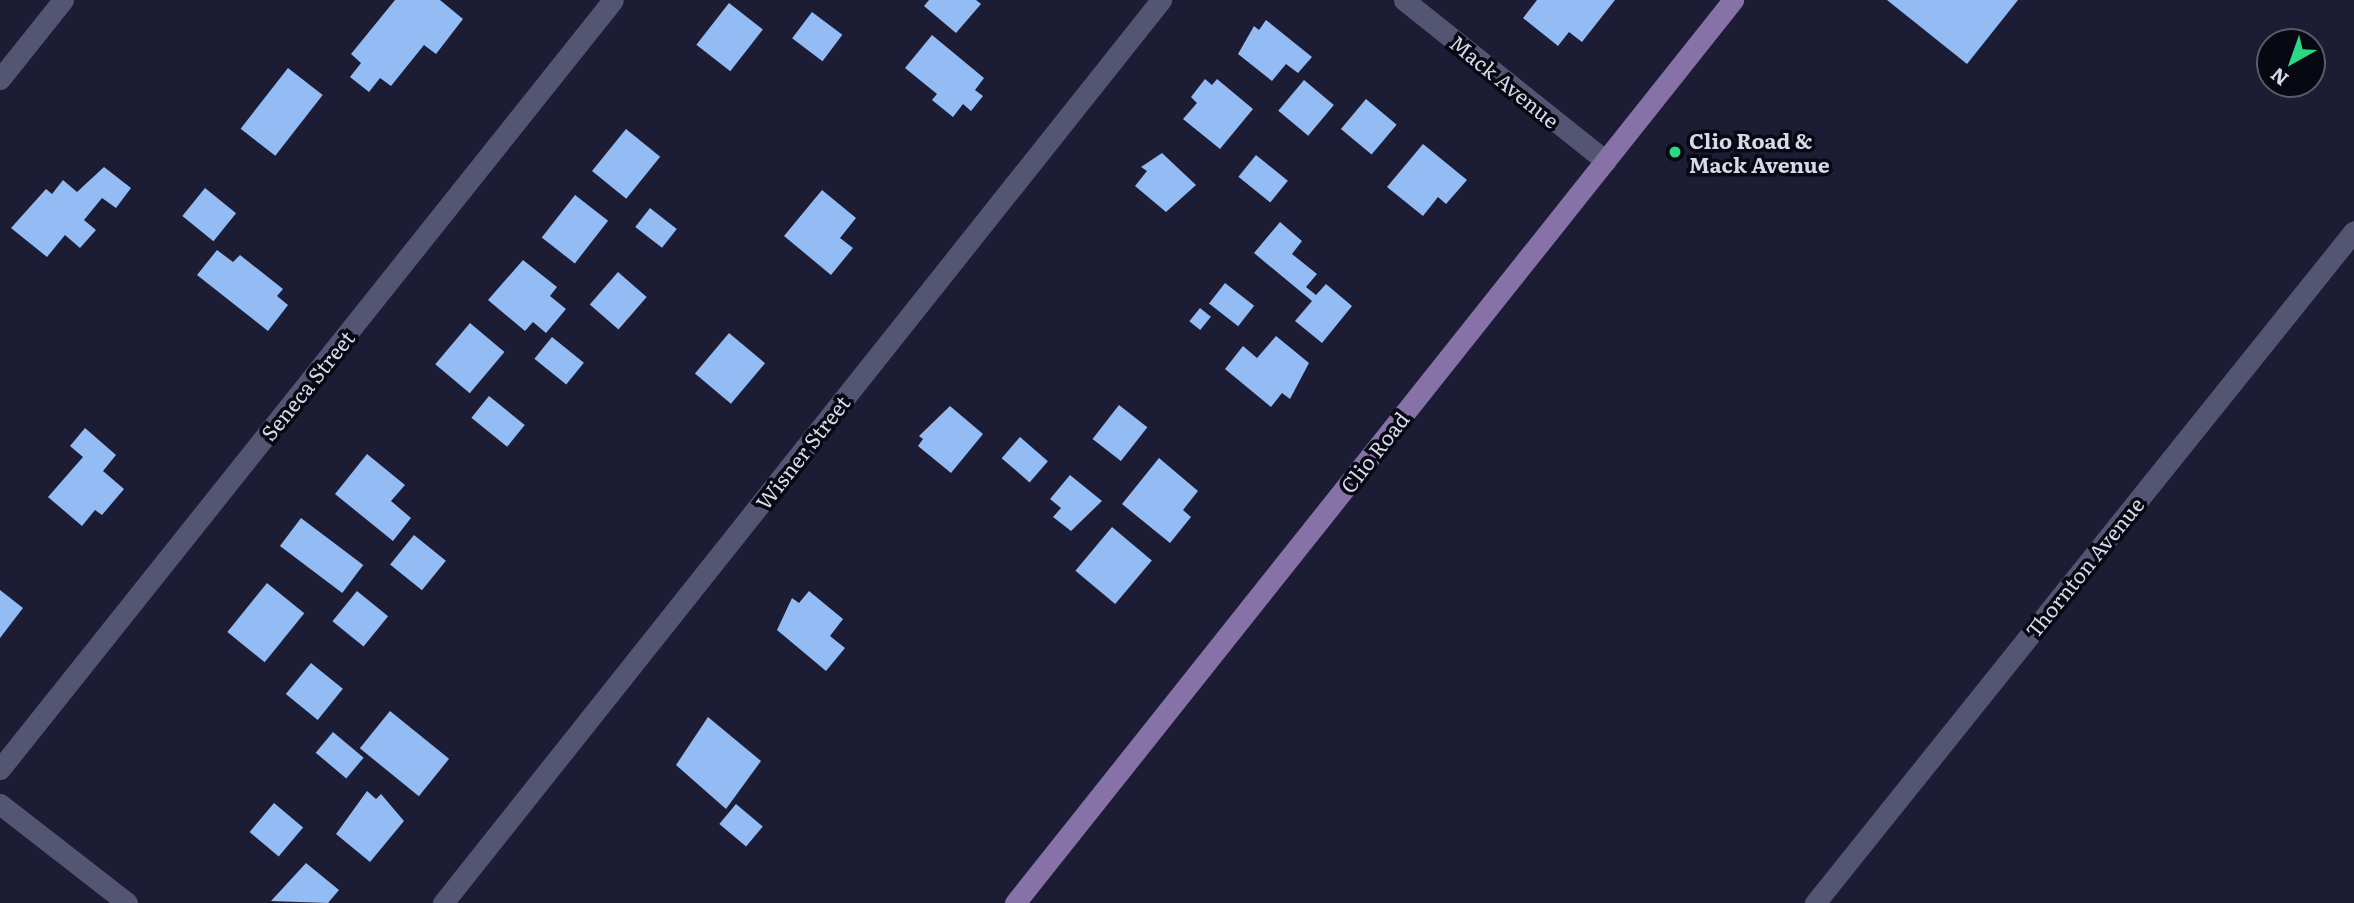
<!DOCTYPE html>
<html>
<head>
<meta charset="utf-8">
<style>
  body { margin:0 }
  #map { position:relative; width:2354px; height:903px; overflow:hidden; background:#1c1c35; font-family:Literata,serif }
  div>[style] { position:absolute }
  .building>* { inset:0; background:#94bcf4; transform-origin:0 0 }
  .minor>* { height:21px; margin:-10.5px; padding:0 10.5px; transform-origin:10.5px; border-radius:10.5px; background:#535572 }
  .major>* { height:21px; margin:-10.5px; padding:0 10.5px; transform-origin:10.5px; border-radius:10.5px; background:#8772a7 }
  .dots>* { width:19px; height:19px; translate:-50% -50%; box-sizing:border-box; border:4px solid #080812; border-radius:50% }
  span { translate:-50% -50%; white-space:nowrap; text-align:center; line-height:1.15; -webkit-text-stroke:7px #080812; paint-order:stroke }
  .street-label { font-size:21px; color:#d7d8e9 }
  .poi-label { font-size:21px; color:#d7d8e9; font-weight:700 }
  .left { translate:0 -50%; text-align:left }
  .north { position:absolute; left:2256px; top:28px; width:70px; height:70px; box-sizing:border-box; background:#080812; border:2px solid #5b5b68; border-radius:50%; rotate:220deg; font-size:19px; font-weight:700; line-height:28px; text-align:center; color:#d7d8e9 }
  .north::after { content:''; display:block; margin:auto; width:24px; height:32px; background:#2ad885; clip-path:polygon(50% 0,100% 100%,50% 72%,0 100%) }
</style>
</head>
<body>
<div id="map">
  <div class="building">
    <div style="clip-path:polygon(395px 0,440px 0,463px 19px,436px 54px,424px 45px,391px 86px,380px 78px,369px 92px,350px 77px,361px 63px,351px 54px)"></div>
    <div style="clip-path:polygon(929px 0,976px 0,981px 4px,956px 33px,924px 6px)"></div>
    <div style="clip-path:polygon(1537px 0,1615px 0,1582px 42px,1569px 32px,1558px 46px,1523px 18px)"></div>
    <div style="clip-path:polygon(1887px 0,2018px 0,1967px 64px)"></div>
    <div style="left:729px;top:3px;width:43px;height:53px;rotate:38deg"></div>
    <div style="left:812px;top:12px;width:38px;height:33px;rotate:37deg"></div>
    <div style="clip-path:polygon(1266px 20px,1312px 57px,1298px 73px,1286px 64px,1272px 81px,1238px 54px,1254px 26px,1259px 30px)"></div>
    <div style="clip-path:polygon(932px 35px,984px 78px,975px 90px,983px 96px,971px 111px,963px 104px,953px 117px,932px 100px,937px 94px,905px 68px)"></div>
    <div style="left:288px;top:68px;width:44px;height:77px;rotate:38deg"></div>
    <div style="clip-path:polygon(1205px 79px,1212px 85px,1217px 79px,1253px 109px,1220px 149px,1183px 119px,1197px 103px,1191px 97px)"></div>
    <div style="left:1304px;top:80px;width:39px;height:40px;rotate:40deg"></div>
    <div style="left:1366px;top:99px;width:40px;height:39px;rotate:40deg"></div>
    <div style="left:626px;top:129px;width:44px;height:54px;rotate:39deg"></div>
    <div style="clip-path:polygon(1423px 144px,1467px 180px,1446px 204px,1438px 197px,1423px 216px,1387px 187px)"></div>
    <div style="clip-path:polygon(1162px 153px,1196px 185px,1166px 212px,1135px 186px,1147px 171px,1141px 167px)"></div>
    <div style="left:1256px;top:155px;width:41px;height:28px;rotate:39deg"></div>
    <div style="clip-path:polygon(104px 167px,131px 188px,116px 208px,102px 198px,84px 220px,96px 230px,80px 248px,65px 235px,47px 257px,11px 228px,46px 189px,52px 194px,63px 180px,77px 192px)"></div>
    <div style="left:205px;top:188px;width:40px;height:36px;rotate:39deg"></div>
    <div style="clip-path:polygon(822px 190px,856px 218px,840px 238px,853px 248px,831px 275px,784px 236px)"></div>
    <div style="left:575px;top:195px;width:42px;height:54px;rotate:38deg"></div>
    <div style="left:650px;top:208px;width:34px;height:24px;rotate:38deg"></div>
    <div style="clip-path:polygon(1280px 222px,1302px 241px,1292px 254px,1317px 274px,1306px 287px,1316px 295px,1326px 284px,1352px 306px,1322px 343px,1295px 321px,1312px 301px,1254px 253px)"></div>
    <div style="clip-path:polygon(217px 250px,233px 262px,240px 255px,283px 289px,277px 296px,288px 305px,268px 331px,197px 275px)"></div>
    <div style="clip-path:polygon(523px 260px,557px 287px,550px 296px,566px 309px,546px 333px,533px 322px,525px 331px,488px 300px)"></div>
    <div style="left:618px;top:272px;width:38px;height:43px;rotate:41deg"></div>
    <div style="left:1225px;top:283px;width:37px;height:26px;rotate:38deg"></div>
    <div style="left:1200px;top:308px;width:14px;height:17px;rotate:39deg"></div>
    <div style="left:470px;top:323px;width:45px;height:54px;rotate:40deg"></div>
    <div style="left:729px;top:333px;width:47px;height:53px;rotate:40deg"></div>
    <div style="clip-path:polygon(1276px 336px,1309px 363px,1290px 399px,1282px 393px,1271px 407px,1225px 369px,1243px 346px,1257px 358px)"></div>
    <div style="left:552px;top:337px;width:41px;height:28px;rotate:39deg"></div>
    <div style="left:489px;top:396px;width:46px;height:28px;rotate:39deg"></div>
    <div style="left:1119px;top:405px;width:36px;height:43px;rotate:38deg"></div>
    <div style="clip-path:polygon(950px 406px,983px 434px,951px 473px,918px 446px,923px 439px,919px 436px)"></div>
    <div style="clip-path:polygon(85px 428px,116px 455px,103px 471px,124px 489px,102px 515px,95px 510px,82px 526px,48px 497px,83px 457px,70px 446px)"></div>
    <div style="left:1020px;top:437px;width:37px;height:28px;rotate:41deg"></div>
    <div style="clip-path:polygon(367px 454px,405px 485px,391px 501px,411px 518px,393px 541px,335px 494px)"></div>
    <div style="clip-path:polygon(1159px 458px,1198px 491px,1183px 510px,1191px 517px,1170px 543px,1122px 504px)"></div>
    <div style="clip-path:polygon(1070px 475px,1102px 501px,1071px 531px,1053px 517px,1061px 508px,1050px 499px)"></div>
    <div style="left:301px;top:518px;width:78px;height:35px;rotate:37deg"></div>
    <div style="left:1112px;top:527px;width:52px;height:57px;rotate:40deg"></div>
    <div style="left:414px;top:535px;width:41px;height:38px;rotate:39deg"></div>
    <div style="left:267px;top:583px;width:48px;height:63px;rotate:39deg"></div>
    <div style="clip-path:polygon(0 590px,23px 608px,0 638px)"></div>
    <div style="left:357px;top:591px;width:40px;height:39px;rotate:39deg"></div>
    <div style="clip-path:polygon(809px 591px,843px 619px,830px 636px,845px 648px,826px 671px,777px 630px,792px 598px,799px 603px)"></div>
    <div style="left:311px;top:663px;width:41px;height:40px;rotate:39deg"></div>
    <div style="left:390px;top:711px;width:76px;height:48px;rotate:39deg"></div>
    <div style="clip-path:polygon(708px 717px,761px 761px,726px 809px,676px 765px)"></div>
    <div style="left:333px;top:732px;width:40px;height:27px;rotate:40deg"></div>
    <div style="clip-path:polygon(367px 791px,376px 799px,381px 794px,404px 821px,370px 862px,336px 834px)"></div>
    <div style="left:274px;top:803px;width:38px;height:38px;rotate:40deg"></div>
    <div style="left:736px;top:804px;width:35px;height:26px;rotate:40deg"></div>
    <div style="clip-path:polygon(306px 863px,339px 890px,328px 903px,271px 901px)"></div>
  </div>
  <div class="minor">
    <div style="left:1404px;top:0;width:258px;rotate:38.6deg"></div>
    <div style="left:0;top:79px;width:101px;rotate:-51.4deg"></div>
    <div style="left:0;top:769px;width:983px;rotate:-51.44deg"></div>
    <div style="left:0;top:804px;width:161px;rotate:37.9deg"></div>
    <div style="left:443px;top:903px;width:1154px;rotate:-51.51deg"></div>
    <div style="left:1815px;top:903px;width:861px;rotate:-51.27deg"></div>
  </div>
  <div class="major">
    <div style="left:1015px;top:903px;width:1154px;rotate:-51.51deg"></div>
  </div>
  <div class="dots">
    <div style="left:1675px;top:152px;background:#2ad885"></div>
  </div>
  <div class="street-label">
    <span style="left:1505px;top:81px;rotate:39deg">Mack Avenue</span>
    <span style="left:307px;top:385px;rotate:-51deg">Seneca Street</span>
    <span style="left:802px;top:452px;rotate:-52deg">Wisner Street</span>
    <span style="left:1374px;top:452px;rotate:-52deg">Clio Road</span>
    <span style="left:2084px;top:567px;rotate:-51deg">Thornton Avenue</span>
  </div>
  <div class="poi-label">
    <span class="left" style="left:1689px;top:152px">Clio Road &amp;<br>Mack Avenue</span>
  </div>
  <div class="north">N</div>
</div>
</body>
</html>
